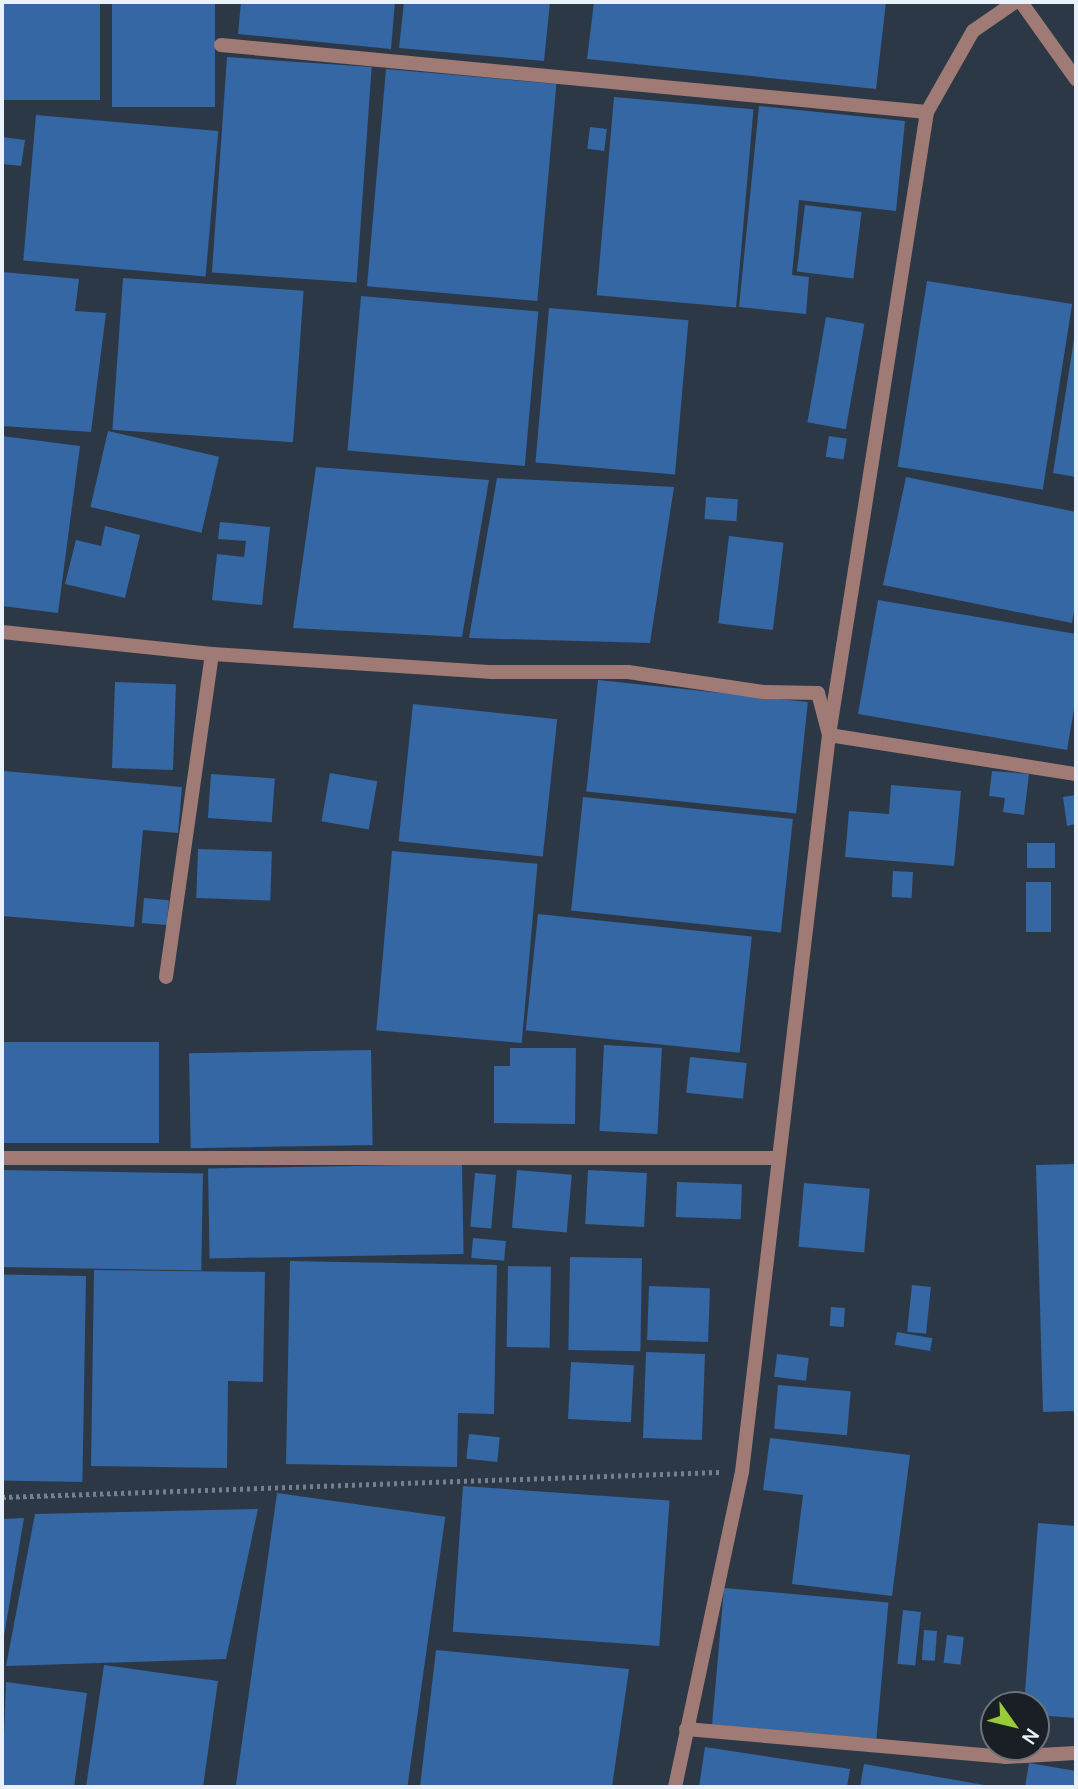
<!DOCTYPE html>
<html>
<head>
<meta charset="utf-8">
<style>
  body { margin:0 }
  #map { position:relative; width:1078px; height:1789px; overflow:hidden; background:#2c3846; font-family:Manrope,sans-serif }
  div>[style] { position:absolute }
  .building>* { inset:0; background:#3467a3; transform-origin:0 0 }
  .path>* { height:4.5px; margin-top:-2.25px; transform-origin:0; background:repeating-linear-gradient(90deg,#76808c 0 3.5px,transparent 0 7px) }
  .lane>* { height:14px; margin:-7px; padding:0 7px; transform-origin:7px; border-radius:7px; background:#a07a74 }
  .street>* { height:14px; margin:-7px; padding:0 7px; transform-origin:7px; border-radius:7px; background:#a07a74 }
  span { translate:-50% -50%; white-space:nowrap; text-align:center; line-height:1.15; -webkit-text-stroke:5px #191f25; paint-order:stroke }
  .frame { position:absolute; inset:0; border:4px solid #e9f1fa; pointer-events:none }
  .north { position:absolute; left:980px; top:1691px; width:70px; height:70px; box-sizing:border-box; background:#191f25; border:2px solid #6c737a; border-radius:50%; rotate:124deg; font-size:19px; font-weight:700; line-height:28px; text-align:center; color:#e9f1fa }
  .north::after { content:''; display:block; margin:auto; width:24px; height:32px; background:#98cb37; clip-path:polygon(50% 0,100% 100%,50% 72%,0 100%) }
</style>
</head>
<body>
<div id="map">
  <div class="building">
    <div style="left:2px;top:2px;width:98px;height:98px"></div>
    <div style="left:112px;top:2px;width:103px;height:105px"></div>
    <div style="clip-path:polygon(241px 2px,395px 2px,391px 49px,238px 34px)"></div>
    <div style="clip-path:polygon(404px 2px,550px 2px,544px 61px,399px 48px)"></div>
    <div style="clip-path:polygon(594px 2px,886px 2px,876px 89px,587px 59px)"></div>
    <div style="left:227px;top:57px;width:145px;height:216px;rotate:4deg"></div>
    <div style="left:386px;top:69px;width:171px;height:218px;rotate:5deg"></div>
    <div style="left:614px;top:97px;width:140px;height:199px;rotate:5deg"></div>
    <div style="clip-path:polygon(759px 106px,905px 121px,896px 211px,799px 200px,792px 275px,809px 277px,806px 314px,739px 307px)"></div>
    <div style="left:36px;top:115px;width:183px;height:146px;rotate:5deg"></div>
    <div style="left:590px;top:127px;width:17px;height:22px;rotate:7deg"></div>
    <div style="clip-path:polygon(2px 137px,25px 140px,21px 166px,2px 164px)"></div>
    <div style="left:805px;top:205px;width:57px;height:67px;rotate:7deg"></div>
    <div style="clip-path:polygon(2px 272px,79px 279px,75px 311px,106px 313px,91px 432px,2px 426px)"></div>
    <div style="left:123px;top:278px;width:181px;height:152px;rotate:4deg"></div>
    <div style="left:927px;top:281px;width:147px;height:188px;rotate:9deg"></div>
    <div style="left:361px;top:296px;width:178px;height:155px;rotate:5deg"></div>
    <div style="left:549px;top:308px;width:140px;height:155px;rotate:5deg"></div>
    <div style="left:826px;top:317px;width:39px;height:107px;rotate:10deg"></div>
    <div style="clip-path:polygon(1075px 333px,1076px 333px,1076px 477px,1053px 473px)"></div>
    <div style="left:108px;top:431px;width:114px;height:78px;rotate:13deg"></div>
    <div style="clip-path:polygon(2px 436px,80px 446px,58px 613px,2px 606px)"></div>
    <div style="left:829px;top:436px;width:18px;height:21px;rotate:9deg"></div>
    <div style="clip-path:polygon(316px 467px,489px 480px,462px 637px,293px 628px)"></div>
    <div style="clip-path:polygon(906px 477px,1076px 512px,1076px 601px,1072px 623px,883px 585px)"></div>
    <div style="clip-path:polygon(497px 478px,674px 487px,650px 643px,469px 638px)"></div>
    <div style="left:706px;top:497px;width:32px;height:22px;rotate:4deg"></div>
    <div style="clip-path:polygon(220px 522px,270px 527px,262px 605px,212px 600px,217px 554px,244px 557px,246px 541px,218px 539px)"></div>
    <div style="clip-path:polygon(105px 526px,140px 535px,125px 598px,65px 584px,76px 540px,101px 546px)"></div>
    <div style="left:729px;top:536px;width:55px;height:88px;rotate:7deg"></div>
    <div style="clip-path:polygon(878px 600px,1076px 634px,1076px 698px,1067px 750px,858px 714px)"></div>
    <div style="left:598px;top:680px;width:211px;height:112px;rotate:6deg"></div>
    <div style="left:115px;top:682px;width:61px;height:86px;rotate:2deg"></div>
    <div style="left:413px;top:704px;width:145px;height:138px;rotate:6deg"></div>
    <div style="clip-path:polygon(4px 771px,182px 787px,178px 833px,143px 830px,134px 927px,2px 916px)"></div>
    <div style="clip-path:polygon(992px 771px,1029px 774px,1024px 815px,1003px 812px,1005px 798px,989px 796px)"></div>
    <div style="left:330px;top:773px;width:48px;height:49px;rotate:10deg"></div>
    <div style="left:211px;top:774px;width:64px;height:44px;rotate:4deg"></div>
    <div style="clip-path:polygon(891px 785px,961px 791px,954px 866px,845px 857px,849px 811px,889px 814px)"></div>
    <div style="clip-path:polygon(1076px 795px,1076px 824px,1067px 826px,1063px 797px)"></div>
    <div style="left:583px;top:797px;width:211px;height:114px;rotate:6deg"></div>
    <div style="left:1055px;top:843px;width:25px;height:28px;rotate:90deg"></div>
    <div style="left:198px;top:849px;width:74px;height:49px;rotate:2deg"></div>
    <div style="left:392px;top:851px;width:146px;height:180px;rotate:5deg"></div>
    <div style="left:893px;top:871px;width:20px;height:26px;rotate:3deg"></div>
    <div style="left:1026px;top:882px;width:25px;height:50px"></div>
    <div style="left:144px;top:898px;width:25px;height:25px;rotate:5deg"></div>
    <div style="left:538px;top:914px;width:215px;height:117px;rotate:6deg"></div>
    <div style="left:2px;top:1042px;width:157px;height:101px"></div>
    <div style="left:604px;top:1045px;width:58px;height:86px;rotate:3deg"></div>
    <div style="clip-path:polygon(510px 1048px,576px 1048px,575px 1124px,494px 1123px,494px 1066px,510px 1066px)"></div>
    <div style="left:371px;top:1050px;width:95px;height:182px;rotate:89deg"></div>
    <div style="left:690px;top:1057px;width:57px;height:36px;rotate:6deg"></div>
    <div style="left:462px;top:1164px;width:90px;height:254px;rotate:89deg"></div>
    <div style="clip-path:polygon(1076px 1164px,1076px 1411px,1043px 1412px,1036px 1165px)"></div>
    <div style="left:2px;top:1170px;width:201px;height:97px;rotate:1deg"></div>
    <div style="left:517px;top:1170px;width:55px;height:58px;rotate:5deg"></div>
    <div style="left:588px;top:1170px;width:59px;height:54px;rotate:3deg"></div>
    <div style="left:475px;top:1173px;width:21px;height:54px;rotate:5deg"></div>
    <div style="left:677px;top:1182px;width:65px;height:35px;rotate:2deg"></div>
    <div style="left:804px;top:1183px;width:66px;height:64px;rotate:5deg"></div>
    <div style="left:473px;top:1238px;width:33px;height:20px;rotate:5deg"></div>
    <div style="left:570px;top:1257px;width:72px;height:93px;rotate:1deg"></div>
    <div style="clip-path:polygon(290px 1261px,497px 1265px,494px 1414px,458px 1413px,457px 1467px,286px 1464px)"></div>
    <div style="left:508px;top:1266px;width:43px;height:81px;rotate:1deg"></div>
    <div style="clip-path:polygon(94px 1270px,265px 1272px,263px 1382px,228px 1381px,227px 1468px,91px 1466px)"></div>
    <div style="left:86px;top:1276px;width:206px;height:84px;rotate:91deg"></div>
    <div style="left:912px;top:1285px;width:19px;height:47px;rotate:6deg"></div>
    <div style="left:649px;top:1286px;width:61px;height:54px;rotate:2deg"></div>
    <div style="left:831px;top:1307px;width:14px;height:19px;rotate:4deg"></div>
    <div style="left:897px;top:1332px;width:36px;height:13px;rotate:10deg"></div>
    <div style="left:646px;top:1352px;width:59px;height:86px;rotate:2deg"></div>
    <div style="left:777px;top:1354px;width:32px;height:23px;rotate:7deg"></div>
    <div style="left:571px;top:1362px;width:63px;height:57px;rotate:3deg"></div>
    <div style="left:778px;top:1385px;width:73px;height:44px;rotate:5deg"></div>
    <div style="left:469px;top:1434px;width:31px;height:25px;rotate:6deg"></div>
    <div style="clip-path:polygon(770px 1438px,910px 1455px,892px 1596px,792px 1584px,803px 1495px,763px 1490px)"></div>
    <div style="left:463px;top:1486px;width:207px;height:146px;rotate:4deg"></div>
    <div style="left:277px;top:1493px;width:170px;height:297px;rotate:8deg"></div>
    <div style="clip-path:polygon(258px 1509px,226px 1659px,6px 1666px,35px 1514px)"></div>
    <div style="clip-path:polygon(24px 1518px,3px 1642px,2px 1642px,2px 1519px)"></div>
    <div style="clip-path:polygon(1038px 1523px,1076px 1526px,1076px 1718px,1036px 1715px,1036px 1705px,1024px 1705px)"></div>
    <div style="left:724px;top:1588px;width:165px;height:137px;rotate:5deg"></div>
    <div style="left:903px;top:1610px;width:18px;height:54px;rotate:6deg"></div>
    <div style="left:924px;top:1630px;width:13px;height:30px;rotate:4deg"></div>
    <div style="left:947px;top:1635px;width:17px;height:28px;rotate:7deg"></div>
    <div style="clip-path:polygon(436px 1650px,629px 1669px,612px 1787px,420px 1787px)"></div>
    <div style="clip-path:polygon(104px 1665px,218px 1681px,203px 1787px,86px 1787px)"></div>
    <div style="clip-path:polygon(6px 1682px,87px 1693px,74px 1787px,2px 1787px)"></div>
    <div style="clip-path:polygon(705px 1747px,850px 1769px,847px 1787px,699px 1787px)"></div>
    <div style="clip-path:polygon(1029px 1763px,1076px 1771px,1076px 1787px,1025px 1787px)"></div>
    <div style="clip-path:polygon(864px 1764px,990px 1786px,990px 1787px,860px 1787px)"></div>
  </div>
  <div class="path">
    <div style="left:2px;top:1497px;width:718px;rotate:-1.99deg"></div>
  </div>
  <div class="lane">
    <div style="left:166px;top:977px;width:326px;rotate:-81.9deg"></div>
    <div style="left:686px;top:1729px;width:320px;rotate:5deg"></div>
    <div style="left:1005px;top:1757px;width:71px;rotate:-3.2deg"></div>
  </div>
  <div class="street">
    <div style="left:1021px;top:2px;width:95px;rotate:54.5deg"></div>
    <div style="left:221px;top:45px;width:709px;rotate:5.42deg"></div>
    <div style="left:2px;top:632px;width:211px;rotate:6deg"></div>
    <div style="left:212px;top:654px;width:281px;rotate:3.7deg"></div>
    <div style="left:492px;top:672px;width:136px"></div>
    <div style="left:628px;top:672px;width:137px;rotate:8.4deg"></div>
    <div style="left:764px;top:692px;width:54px;rotate:1.1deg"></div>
    <div style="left:818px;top:693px;width:43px;rotate:75.3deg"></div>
    <div style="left:829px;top:735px;width:250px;rotate:9deg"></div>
    <div style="left:2px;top:1158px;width:776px"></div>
    <div style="left:675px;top:1787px;width:322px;rotate:-78deg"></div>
    <div style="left:742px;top:1472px;width:742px;rotate:-83.27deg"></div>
    <div style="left:829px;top:735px;width:631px;rotate:-81.06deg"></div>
    <div style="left:927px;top:112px;width:93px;rotate:-60.4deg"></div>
    <div style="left:973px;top:31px;width:51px;rotate:-34.6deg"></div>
  </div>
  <div class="frame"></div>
  <div class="north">N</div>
</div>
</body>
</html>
